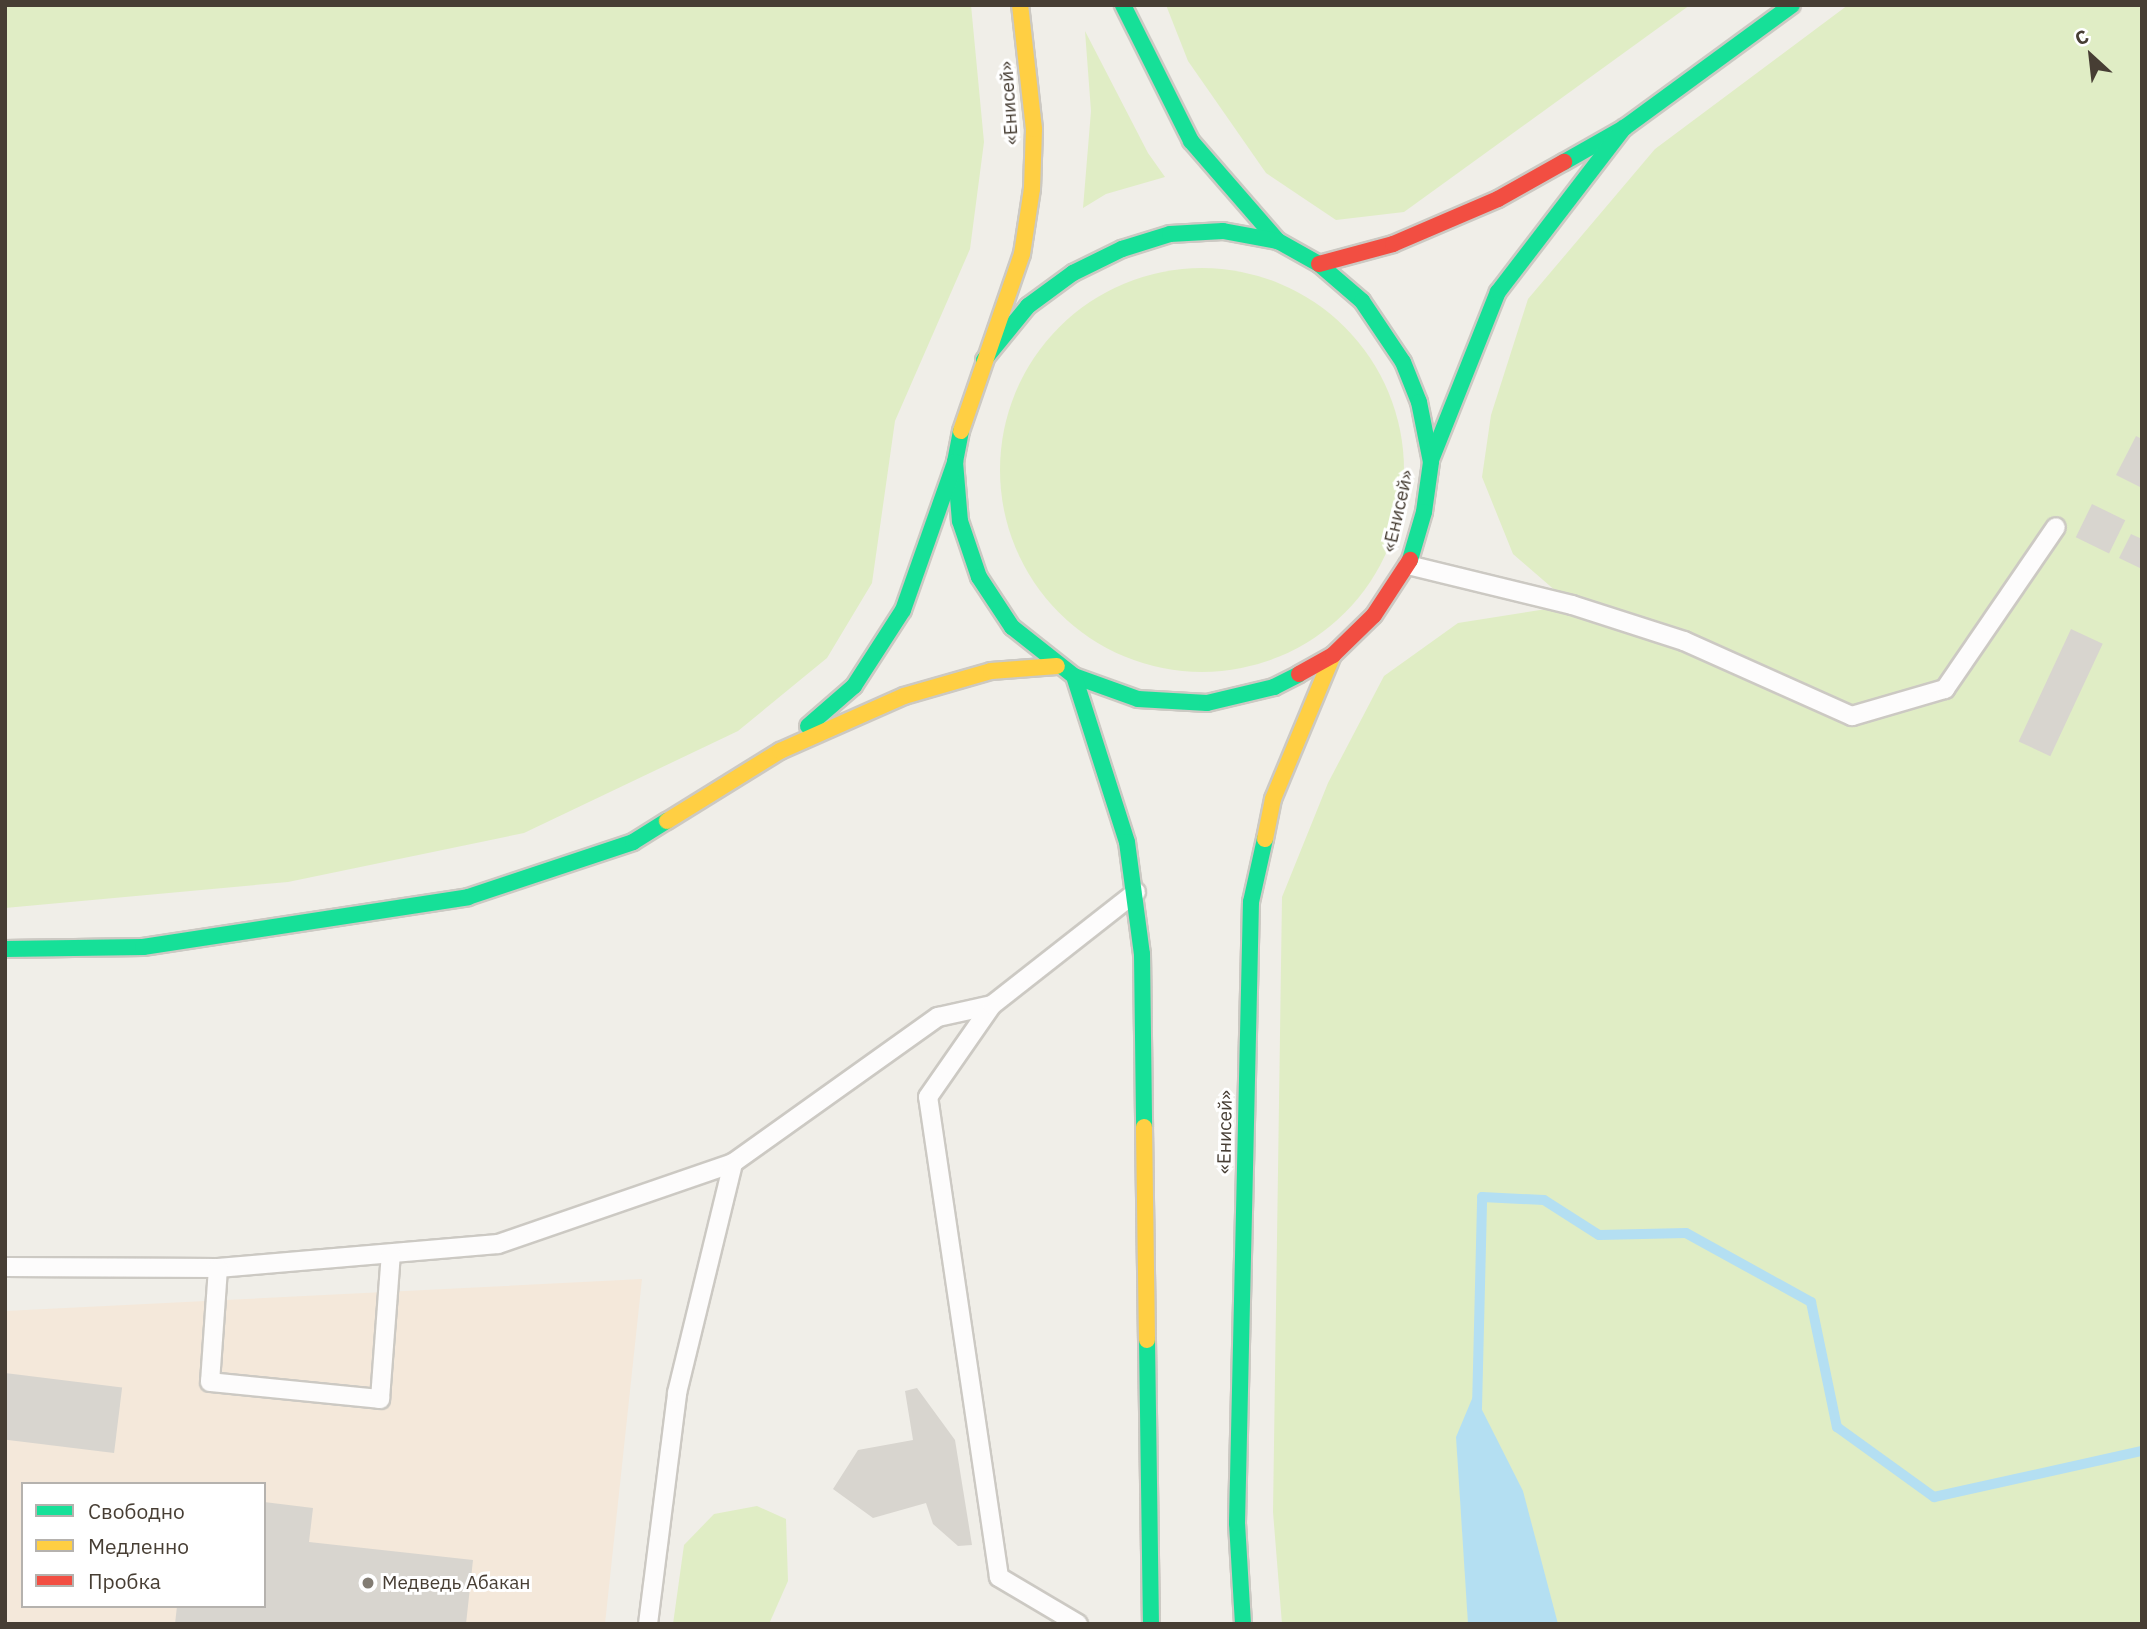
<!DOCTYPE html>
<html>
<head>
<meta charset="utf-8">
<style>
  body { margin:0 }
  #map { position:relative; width:2147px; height:1629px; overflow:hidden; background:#f0eee8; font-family:"IBM Plex Sans",sans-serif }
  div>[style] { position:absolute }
  .commercial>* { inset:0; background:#f4e8da }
  .green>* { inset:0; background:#e0edc5 }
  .round { border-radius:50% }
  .water>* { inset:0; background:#b4dff2 }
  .stream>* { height:10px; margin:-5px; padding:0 5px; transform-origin:5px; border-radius:5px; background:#b4dff2 }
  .building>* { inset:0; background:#d8d5cf; transform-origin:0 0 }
  .roads { filter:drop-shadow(2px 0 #ccc9c3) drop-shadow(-2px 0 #ccc9c3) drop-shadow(0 2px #ccc9c3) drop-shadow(0 -2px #ccc9c3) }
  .lane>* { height:18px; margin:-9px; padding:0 9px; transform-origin:9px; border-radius:9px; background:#fdfcfc }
  .fast>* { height:16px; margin:-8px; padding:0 8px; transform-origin:8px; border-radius:8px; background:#16e098 }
  .slow>* { height:16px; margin:-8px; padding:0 8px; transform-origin:8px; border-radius:8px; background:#ffcf43 }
  .jam>* { height:16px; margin:-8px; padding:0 8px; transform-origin:8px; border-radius:8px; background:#f24e42 }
  .dots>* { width:19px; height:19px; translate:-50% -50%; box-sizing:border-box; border:4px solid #fff; border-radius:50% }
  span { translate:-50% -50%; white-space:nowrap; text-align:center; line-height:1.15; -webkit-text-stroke:6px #fff; paint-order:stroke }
  .street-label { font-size:19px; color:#473e34 }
  .poi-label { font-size:19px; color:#473e34 }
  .left { translate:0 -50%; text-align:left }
  .frame { position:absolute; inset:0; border:7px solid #473e34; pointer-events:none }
  .legend { position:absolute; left:21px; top:1482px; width:245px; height:126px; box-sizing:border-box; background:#fff; border:2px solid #b5b2ae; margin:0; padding:9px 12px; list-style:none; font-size:21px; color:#473e34 }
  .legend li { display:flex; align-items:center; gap:14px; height:35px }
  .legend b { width:35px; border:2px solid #b5b2ae }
  .north { position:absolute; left:2056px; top:21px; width:70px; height:70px; -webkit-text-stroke:5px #fff; paint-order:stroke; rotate:333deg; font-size:19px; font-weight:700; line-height:28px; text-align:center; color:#473e34 }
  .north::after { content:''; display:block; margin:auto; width:24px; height:32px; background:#473e34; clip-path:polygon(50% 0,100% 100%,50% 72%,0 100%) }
</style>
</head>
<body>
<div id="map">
  <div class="commercial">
    <div style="clip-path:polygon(evenodd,642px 1279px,605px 1624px,5px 1624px,5px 1311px,642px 1279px,23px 1484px,264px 1484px,264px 1606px,23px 1606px,23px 1484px)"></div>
  </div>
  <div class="green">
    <div style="clip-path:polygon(5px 5px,971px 5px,984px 142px,970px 249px,895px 421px,872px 583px,827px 658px,738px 731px,524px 833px,288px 882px,5px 908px)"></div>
    <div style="clip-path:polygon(1166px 5px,1690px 5px,1404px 212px,1336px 220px,1266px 173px,1188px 61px)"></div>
    <div style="clip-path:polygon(1848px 5px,2142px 5px,2142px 1624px,1282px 1624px,1273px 1512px,1282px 897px,1328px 783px,1384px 676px,1458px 623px,1572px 605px,1513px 554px,1482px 477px,1491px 415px,1528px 299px,1655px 149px)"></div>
    <div style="clip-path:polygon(1085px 31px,1148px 153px,1165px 177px,1106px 194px,1083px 208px,1091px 111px)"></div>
    <div class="round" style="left:1000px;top:268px;width:404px;height:404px"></div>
    <div style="clip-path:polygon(757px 1506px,786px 1519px,788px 1581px,769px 1624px,673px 1624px,684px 1545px,714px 1514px)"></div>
  </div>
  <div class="water">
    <div style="clip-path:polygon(1474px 1394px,1523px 1491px,1558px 1624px,1468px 1624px,1456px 1437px)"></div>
  </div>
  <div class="stream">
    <div style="left:1477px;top:1408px;width:211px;rotate:-88.6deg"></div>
    <div style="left:1482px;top:1197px;width:62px;rotate:2.8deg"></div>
    <div style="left:1544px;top:1200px;width:65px;rotate:32.5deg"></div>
    <div style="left:1599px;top:1235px;width:87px;rotate:-1.3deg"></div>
    <div style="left:1686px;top:1233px;width:143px;rotate:28.9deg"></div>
    <div style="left:1811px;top:1302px;width:128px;rotate:78.3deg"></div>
    <div style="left:1837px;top:1427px;width:120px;rotate:35.8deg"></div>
    <div style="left:1934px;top:1497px;width:213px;rotate:-12.5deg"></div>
  </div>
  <div class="building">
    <div style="clip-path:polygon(2136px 436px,2142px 439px,2142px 488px,2116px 475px)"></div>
    <div style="left:2092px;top:504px;width:37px;height:37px;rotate:26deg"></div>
    <div style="clip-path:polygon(2131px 534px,2142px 539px,2142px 569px,2119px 558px)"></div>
    <div style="left:2071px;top:629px;width:35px;height:124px;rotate:25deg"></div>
    <div style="left:5px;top:1373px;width:118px;height:66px;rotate:7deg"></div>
    <div style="clip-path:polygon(917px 1388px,955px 1440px,972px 1545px,958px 1546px,933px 1524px,926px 1503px,873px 1518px,833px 1489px,858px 1450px,913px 1440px,905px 1391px)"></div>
    <div style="clip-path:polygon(264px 1502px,313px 1508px,309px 1542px,473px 1560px,466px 1624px,175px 1624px,177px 1606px,264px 1606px)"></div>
  </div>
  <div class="roads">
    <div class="lane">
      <div style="left:1408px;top:565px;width:169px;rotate:13.7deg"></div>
      <div style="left:1572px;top:605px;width:118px;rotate:17.8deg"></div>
      <div style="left:1684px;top:641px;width:184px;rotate:24.1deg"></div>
      <div style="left:1852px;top:716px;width:97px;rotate:-16.2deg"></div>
      <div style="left:1945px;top:689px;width:196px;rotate:-55.6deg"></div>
      <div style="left:5px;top:1267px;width:213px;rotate:0.3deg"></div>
      <div style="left:218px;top:1268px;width:281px;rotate:-4.9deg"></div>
      <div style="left:498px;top:1244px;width:249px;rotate:-19deg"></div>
      <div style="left:733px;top:1163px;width:252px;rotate:-35.5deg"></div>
      <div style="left:938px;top:1017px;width:55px;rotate:-12.5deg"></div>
      <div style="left:218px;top:1268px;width:114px;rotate:94deg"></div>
      <div style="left:210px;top:1382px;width:171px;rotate:5.7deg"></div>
      <div style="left:380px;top:1399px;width:145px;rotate:-85.7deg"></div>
      <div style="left:648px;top:1624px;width:233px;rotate:-82.8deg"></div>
      <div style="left:677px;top:1393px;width:237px;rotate:-76.3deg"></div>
      <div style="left:1078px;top:1624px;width:92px;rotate:-149.3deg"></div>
      <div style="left:999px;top:1577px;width:485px;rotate:-98.4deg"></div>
      <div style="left:928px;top:1097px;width:112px;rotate:-55.2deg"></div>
      <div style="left:992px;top:1005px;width:183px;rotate:-38.1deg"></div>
    </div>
    <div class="fast">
      <div style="left:1123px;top:5px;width:152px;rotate:63.4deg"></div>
      <div style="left:1191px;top:141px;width:133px;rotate:49deg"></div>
      <div style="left:1564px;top:162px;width:69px;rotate:-29.5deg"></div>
      <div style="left:1624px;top:128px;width:208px;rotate:-36.2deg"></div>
      <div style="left:984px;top:360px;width:70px;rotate:-50.8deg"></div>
      <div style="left:1028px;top:306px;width:56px;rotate:-36.3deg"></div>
      <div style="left:1073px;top:273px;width:55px;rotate:-26.1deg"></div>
      <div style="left:1122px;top:249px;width:50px;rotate:-17.4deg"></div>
      <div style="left:1170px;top:234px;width:53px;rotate:-3.2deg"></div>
      <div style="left:1223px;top:231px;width:56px;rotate:10.3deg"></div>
      <div style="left:1278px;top:241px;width:47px;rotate:29.3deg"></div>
      <div style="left:1319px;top:264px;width:57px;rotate:40.7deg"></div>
      <div style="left:1362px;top:301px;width:73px;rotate:56.1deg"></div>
      <div style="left:1403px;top:362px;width:43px;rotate:68.2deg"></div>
      <div style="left:1419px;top:402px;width:61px;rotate:78.7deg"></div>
      <div style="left:1431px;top:462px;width:50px;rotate:98deg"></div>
      <div style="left:1424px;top:512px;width:50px;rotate:106.3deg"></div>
      <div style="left:961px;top:431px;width:32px;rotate:101deg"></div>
      <div style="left:955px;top:462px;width:59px;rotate:85.2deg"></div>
      <div style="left:960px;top:521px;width:59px;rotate:71.3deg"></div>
      <div style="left:979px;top:577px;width:60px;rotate:56.6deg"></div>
      <div style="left:1012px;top:627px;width:79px;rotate:38.3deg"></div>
      <div style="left:1074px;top:676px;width:68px;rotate:19.8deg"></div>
      <div style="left:1138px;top:699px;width:69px;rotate:3.3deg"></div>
      <div style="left:1207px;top:703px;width:69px;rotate:-13.4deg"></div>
      <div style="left:1274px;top:687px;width:28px;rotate:-27deg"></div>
      <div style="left:1431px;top:460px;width:181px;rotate:-68.3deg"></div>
      <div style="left:1498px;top:292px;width:207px;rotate:-52.5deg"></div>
      <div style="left:1074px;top:676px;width:174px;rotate:72.3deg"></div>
      <div style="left:1127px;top:842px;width:113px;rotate:82.4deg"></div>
      <div style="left:1142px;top:954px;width:173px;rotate:89.3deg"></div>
      <div style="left:808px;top:726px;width:61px;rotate:-41deg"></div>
      <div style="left:854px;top:686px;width:90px;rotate:-57.2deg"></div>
      <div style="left:903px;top:610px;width:157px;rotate:-70.6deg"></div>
      <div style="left:5px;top:949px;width:138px;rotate:-0.8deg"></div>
      <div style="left:143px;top:947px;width:329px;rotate:-8.7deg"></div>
      <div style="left:468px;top:897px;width:174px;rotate:-18.4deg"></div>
      <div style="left:633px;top:842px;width:40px;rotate:-32deg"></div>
      <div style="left:1147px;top:1340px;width:284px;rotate:89.2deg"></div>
      <div style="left:1243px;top:1624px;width:101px;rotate:-93.4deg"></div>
      <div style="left:1237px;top:1523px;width:621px;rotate:-88.71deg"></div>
      <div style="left:1251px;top:902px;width:65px;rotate:-77.5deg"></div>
    </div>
    <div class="slow">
      <div style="left:961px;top:431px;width:187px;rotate:-71deg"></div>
      <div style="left:1022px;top:254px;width:66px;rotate:-81.3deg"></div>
      <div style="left:1032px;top:189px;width:60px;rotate:-88.1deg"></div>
      <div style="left:1034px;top:129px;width:125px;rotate:-96.4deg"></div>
      <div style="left:667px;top:821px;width:133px;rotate:-31.8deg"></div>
      <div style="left:780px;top:751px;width:136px;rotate:-23.9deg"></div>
      <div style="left:904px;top:696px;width:91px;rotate:-16deg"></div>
      <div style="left:991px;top:671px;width:66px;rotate:-4.3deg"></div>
      <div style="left:1265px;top:839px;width:41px;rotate:-78.7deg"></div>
      <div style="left:1273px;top:799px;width:156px;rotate:-67.4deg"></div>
      <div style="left:1144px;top:1127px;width:213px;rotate:89.2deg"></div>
    </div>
    <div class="jam">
      <div style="left:1319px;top:264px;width:77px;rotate:-15.1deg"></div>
      <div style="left:1393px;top:244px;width:114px;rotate:-23.2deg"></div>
      <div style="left:1498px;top:199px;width:76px;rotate:-29.3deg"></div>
      <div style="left:1299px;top:674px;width:39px;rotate:-29deg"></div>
      <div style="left:1333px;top:655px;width:57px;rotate:-44.3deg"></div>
      <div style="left:1374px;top:615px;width:66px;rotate:-56.8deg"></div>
    </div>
  </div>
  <div class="dots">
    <div style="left:368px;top:1583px;background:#827c73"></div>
  </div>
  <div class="street-label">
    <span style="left:1009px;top:103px;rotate:-94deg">«Енисей»</span>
    <span style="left:1398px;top:511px;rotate:-77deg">«Енисей»</span>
    <span style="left:1225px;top:1132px;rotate:-89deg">«Енисей»</span>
  </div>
  <div class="poi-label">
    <span class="left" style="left:382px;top:1583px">Медведь Абакан</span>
  </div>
  <div class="frame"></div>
  <ul class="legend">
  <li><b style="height:9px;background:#16e098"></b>Свободно</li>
  <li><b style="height:9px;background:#ffcf43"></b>Медленно</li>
  <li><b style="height:9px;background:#f24e42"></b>Пробка</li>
  </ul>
  <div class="north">С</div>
</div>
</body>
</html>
